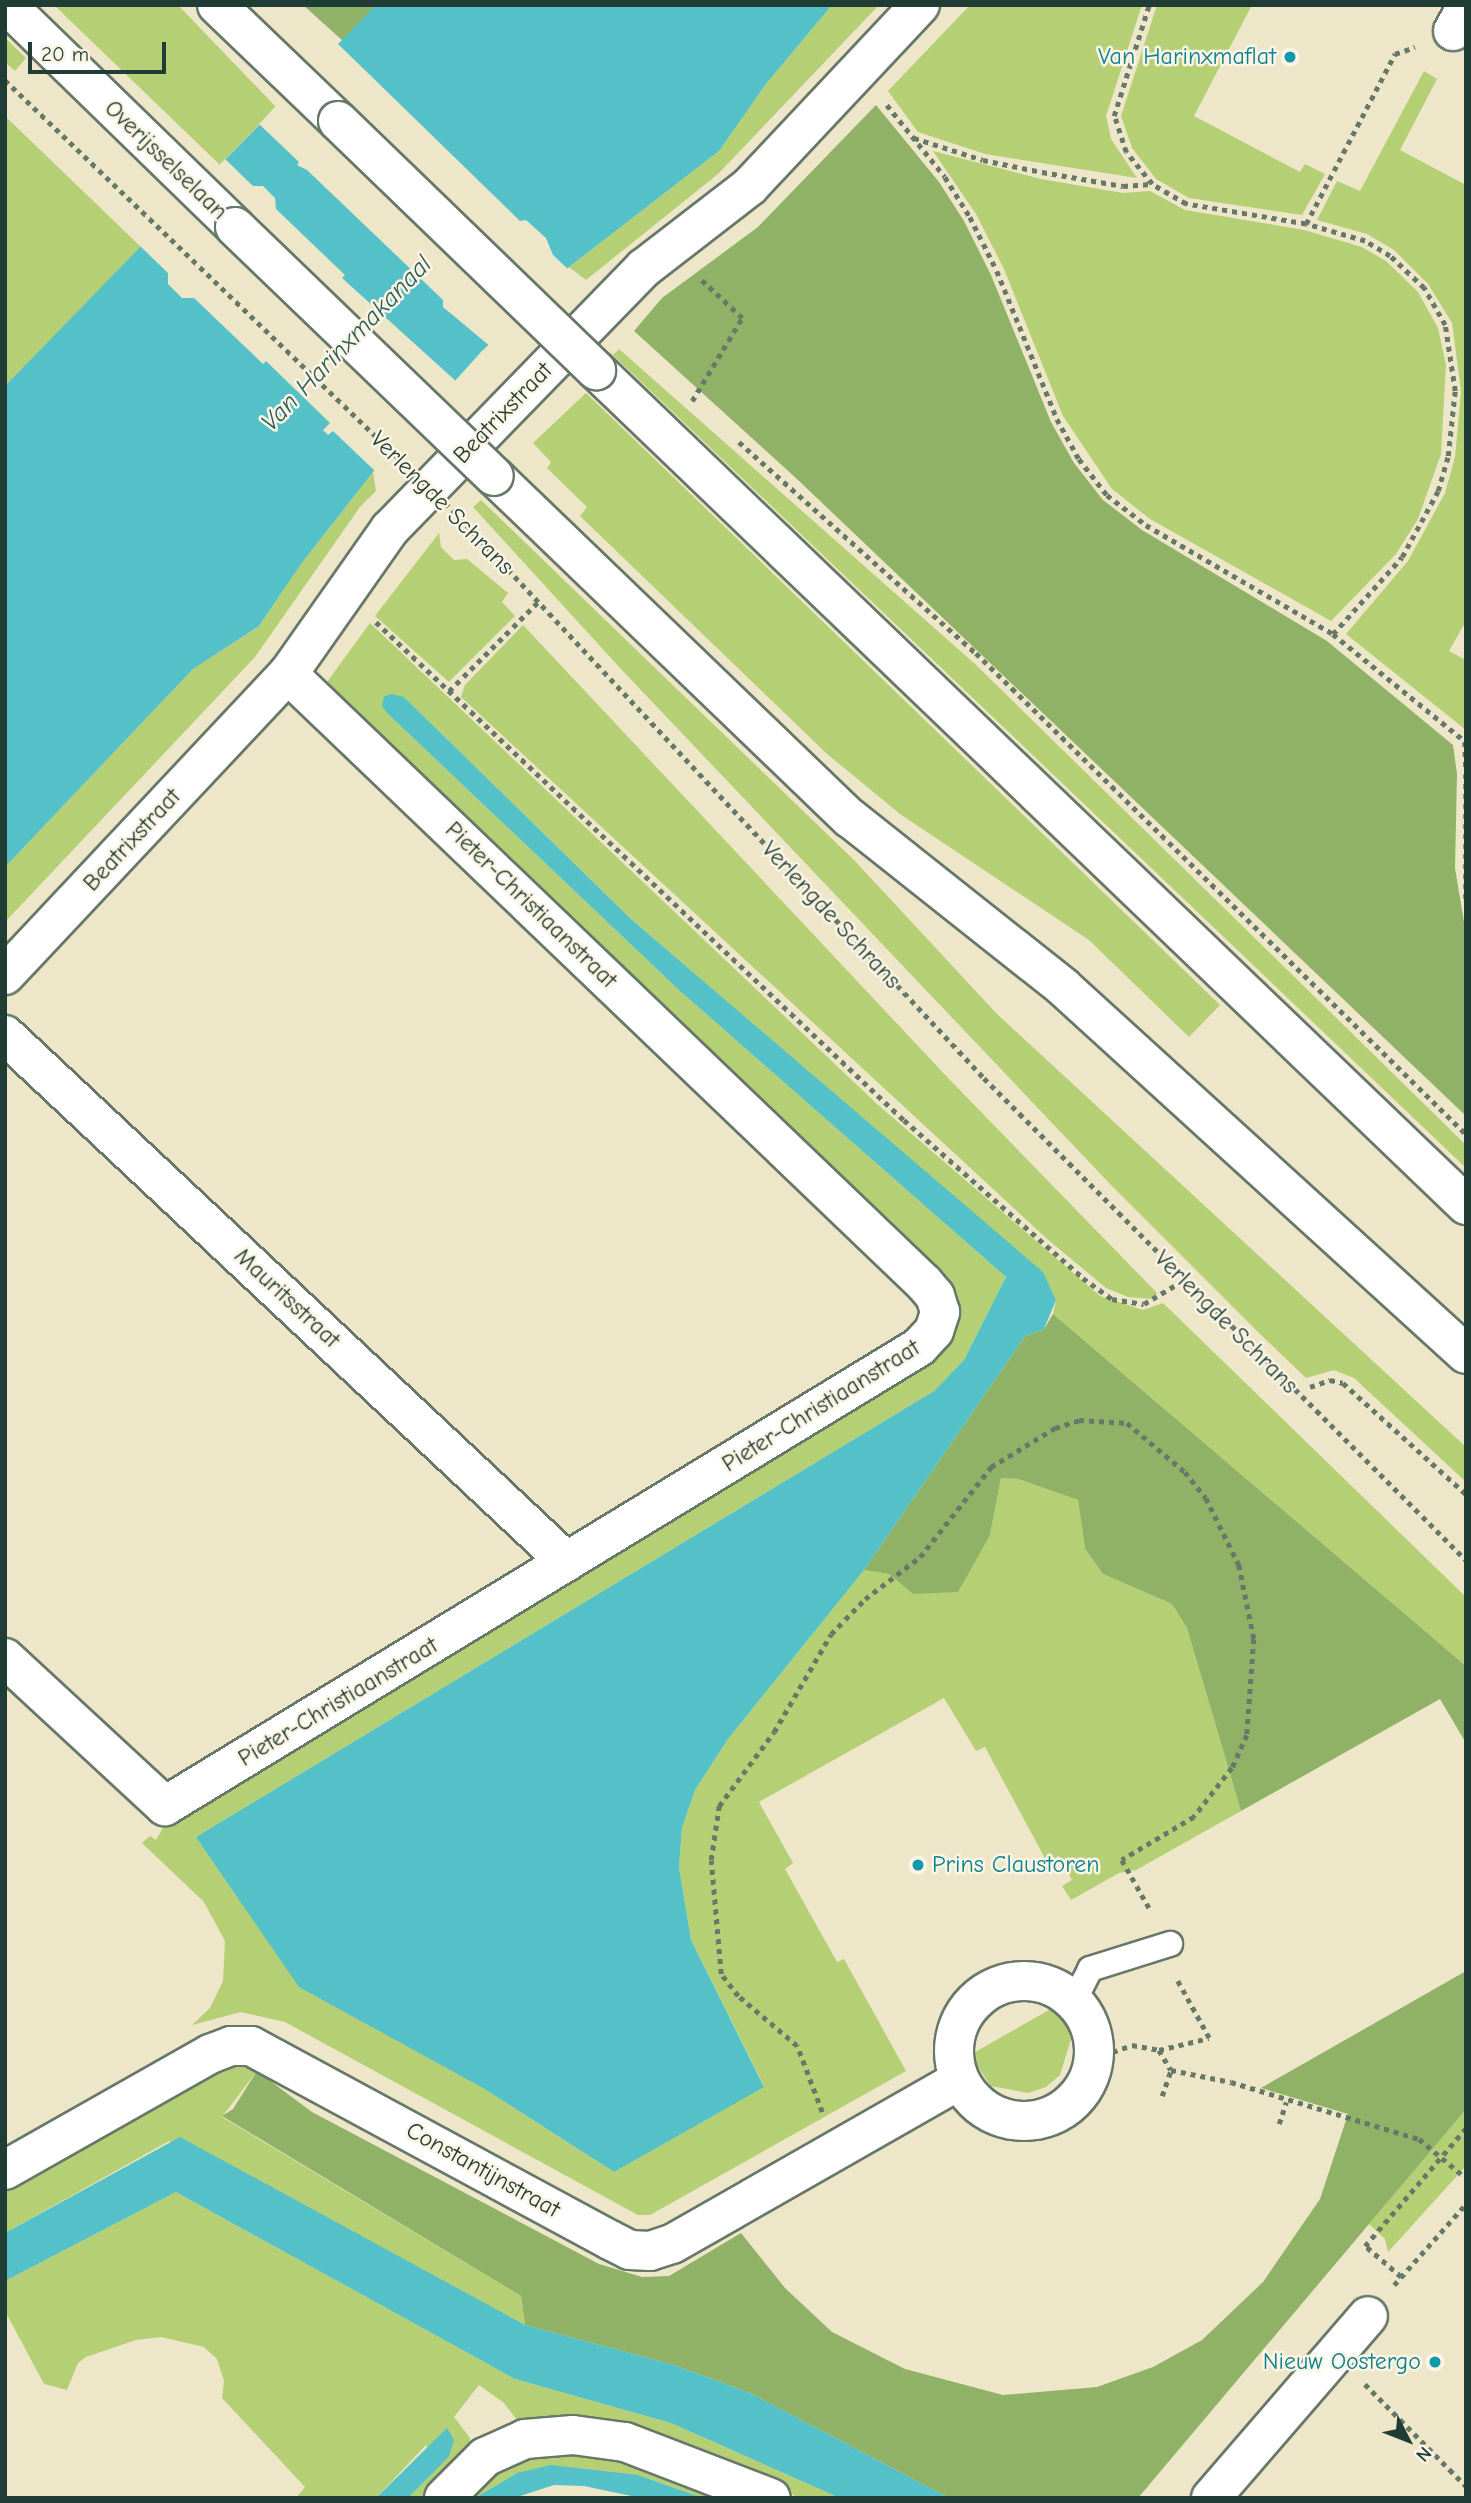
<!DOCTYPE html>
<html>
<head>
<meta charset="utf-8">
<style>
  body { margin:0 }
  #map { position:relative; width:1471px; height:2503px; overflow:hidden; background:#ede6c9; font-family:"Comic Neue",sans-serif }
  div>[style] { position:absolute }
  .green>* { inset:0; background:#b5cf74 }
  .forest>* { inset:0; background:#90b266 }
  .water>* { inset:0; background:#53c1c7 }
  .pier>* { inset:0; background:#ede6c9 }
  .path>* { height:4.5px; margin-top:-2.25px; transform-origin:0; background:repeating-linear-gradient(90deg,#677868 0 5px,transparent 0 10px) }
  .roads { filter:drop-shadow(2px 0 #677868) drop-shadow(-2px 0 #677868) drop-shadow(0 2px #677868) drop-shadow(0 -2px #677868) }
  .lane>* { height:24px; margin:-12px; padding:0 12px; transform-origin:12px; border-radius:12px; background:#fff }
  .street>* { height:38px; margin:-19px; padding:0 19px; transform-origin:19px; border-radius:19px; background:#fff }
  .street>.ring { margin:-19px; padding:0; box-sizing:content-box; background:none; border:38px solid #fff; border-radius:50% }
  .primary>* { height:38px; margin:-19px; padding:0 19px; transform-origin:19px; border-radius:19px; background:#fff }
  .path-bridge>* { height:4.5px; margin-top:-2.25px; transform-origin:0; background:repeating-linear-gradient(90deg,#677868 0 5px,transparent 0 10px) }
  .bridges { filter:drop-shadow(2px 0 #677868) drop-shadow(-2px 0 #677868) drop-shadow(0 2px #677868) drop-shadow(0 -2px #677868) }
  .primary-bridge>* { height:38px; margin:-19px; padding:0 19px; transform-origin:19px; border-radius:19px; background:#fff }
  .dots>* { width:19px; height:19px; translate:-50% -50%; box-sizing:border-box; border:4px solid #fcf5e5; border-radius:50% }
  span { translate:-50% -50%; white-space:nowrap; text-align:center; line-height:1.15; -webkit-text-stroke:5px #fcf5e5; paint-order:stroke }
  .culture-label { font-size:24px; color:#0d838f }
  .right { translate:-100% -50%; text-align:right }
  .left { translate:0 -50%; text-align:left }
  .street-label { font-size:24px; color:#1f3d34 }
  .water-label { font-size:26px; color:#2c5e59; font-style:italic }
  .frame { position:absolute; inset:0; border:7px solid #1f3d34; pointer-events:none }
  .north { position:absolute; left:1373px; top:2405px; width:70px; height:70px; -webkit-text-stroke:5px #fcf5e5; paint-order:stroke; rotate:132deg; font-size:19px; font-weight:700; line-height:28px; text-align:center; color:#1f3d34 }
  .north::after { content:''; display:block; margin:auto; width:24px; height:32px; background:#1f3d34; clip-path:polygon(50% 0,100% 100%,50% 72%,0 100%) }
  .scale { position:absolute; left:28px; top:42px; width:138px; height:32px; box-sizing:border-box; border:4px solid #1f3d34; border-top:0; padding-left:9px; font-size:21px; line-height:24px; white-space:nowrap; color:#1f3d34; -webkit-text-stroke:5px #fcf5e5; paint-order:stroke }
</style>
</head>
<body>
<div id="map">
  <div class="green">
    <div style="clip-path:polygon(54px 5px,178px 5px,276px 107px,220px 165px)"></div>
    <div style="clip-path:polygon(832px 5px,879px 5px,718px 174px,586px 280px,569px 267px,719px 151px,766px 84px)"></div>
    <div style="clip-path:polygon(970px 5px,1142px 5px,1106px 116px,1111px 139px,1137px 178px,985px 154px,918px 132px,888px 91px)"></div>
    <div style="clip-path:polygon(1157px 5px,1252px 5px,1194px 116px,1300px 172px,1305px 164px,1325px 174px,1302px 215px,1189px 198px,1156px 179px,1132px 148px,1121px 116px)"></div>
    <div style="clip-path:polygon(5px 38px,26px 58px,15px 71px,5px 62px)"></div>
    <div style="clip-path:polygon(1424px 71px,1437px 79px,1400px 150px,1466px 185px,1466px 621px,1449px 651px,1466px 660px,1466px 730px,1346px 634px,1408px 561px,1445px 493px,1455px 457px,1461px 391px,1452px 323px,1428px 284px,1394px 250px,1367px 234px,1317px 220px,1337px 181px,1360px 191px)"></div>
    <div style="clip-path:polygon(5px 116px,142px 248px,5px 386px)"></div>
    <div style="clip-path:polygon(933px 151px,1041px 179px,1123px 193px,1150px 191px,1185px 210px,1304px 230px,1362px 247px,1386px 261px,1418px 292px,1438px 328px,1446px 365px,1441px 454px,1418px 519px,1396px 554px,1331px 621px,1150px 519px,1112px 489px,1063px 416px,1004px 269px,976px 214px)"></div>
    <div style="clip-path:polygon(619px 349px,975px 664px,1466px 1145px,1466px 1168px,613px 355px)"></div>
    <div style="clip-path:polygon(586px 393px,1220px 1005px,1189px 1037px,1089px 940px,900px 814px,826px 753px,580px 516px,587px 507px,547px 468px,551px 462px,533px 443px)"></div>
    <div style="clip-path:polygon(373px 472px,376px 491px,360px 507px,255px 657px,5px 922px,5px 867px,193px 669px,259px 626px,301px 564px)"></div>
    <div style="clip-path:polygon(481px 500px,854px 860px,997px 1014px,1466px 1447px,1466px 1482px,1354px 1378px,1334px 1370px,1306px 1378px,1260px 1334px,1111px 1185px,621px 669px,473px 507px)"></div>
    <div style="clip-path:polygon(439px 533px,441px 547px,454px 560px,467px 559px,508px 593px,502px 602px,515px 616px,449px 682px,375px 616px)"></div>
    <div style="clip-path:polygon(370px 623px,877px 1104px,1100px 1296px,1143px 1310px,1163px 1303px,1466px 1597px,1466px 1666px,1053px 1314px,1056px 1300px,1042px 1272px,632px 920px,404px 697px,388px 714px,680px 991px,1006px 1277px,964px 1360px,934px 1391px,196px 1837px,483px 2088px,614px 2172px,764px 2086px,691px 1940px,679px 1867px,682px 1828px,695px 1790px,728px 1739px,864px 1570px,889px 1574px,913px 1594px,990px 1535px,1001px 1478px,1018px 1479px,1078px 1500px,1085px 1549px,1103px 1574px,1172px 1604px,1187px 1628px,1241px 1811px,1136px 1870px,1119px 1873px,1071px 1900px,1062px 1886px,1072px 1880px,1059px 1856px,1047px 1862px,985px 1747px,976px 1751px,944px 1698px,759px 1802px,793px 1863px,785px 1869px,837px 1962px,844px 1959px,906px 2071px,650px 2215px,638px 2215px,285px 2022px,241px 2012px,192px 2025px,210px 2008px,223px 1981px,225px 1941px,204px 1902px,142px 1843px,150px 1836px,156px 1840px,163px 1828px,916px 1372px,930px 1362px,955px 1326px,958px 1301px,946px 1280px,332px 690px,327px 682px)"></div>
    <div style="clip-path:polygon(523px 625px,949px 1079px,1157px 1293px,1152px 1299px,1128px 1297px,1106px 1288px,1046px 1238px,461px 697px,465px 685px)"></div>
    <div style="clip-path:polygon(1056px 2006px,1067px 2021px,1071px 2039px,1060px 2075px,1046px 2087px,1028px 2093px,991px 2086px,970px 2055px)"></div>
    <div style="clip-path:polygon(242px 2064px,257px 2071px,222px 2117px,521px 2296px,525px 2325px,169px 2141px,5px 2233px,5px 2191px,201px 2080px)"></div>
    <div style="clip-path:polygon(1466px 2108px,1466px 2166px,1388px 2252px,1385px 2239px,1369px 2224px)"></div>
    <div style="clip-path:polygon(176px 2192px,515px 2379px,671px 2423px,840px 2498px,799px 2498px,744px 2471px,520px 2424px,504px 2403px,479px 2385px,454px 2417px,470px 2438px,467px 2453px,425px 2498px,408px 2498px,435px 2471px,426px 2445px,376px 2498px,296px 2498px,305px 2487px,222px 2398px,224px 2381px,217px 2359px,204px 2347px,161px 2337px,136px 2340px,86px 2357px,78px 2363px,67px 2390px,44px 2384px,5px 2311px,5px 2281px)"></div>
    <div style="clip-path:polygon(623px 2453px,719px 2490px,715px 2498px,703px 2498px,638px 2475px,517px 2473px,475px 2498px,459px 2498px,497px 2468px,529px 2454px)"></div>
  </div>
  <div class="forest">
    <div style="clip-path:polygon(303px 5px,376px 5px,343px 41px)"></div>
    <div style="clip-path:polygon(876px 105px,939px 182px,964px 221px,991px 275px,1051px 422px,1074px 463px,1103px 500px,1142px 530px,1327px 641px,1453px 745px,1457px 774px,1455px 868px,1466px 934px,1466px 1116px,797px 479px,634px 331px,662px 298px,758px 227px)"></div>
    <div style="clip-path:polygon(1053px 1314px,1466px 1666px,1466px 1743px,1440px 1699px,1241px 1811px,1187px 1628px,1172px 1604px,1103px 1574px,1085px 1549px,1078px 1500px,1018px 1479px,1001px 1478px,990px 1535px,958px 1592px,913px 1594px,889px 1574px,864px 1570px,1025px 1336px,1044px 1329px)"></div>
    <div style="clip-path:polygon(1466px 1971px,1466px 2109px,1138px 2498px,949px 2498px,750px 2393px,674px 2365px,525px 2325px,521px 2296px,222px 2116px,233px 2109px,257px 2071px,312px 2112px,599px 2264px,642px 2277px,669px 2276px,741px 2233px,785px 2288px,832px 2332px,905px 2369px,1003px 2395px,1097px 2387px,1153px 2367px,1202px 2340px,1263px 2282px,1320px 2199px,1348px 2114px,1261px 2088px)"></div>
  </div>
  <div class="water">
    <div style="clip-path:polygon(376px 5px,832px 5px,766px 84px,719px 151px,569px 267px,481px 352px,373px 472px,301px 564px,259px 626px,193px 669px,5px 867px,5px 386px)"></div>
    <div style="clip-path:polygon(391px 694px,404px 697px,632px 920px,1043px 1272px,1056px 1300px,1044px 1329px,1025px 1336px,864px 1570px,728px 1739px,695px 1790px,682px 1828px,679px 1867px,691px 1940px,764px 2087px,614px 2172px,483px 2088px,299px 1987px,196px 1837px,934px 1391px,964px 1360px,1006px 1277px,680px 991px,388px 714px,382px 706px,384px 697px)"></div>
    <div style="clip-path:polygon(180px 2137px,525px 2325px,674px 2365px,750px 2393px,949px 2498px,840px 2498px,671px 2423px,515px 2379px,176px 2192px,5px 2281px,5px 2233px)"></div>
    <div style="clip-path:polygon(447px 2428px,454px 2440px,449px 2456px,435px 2471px,408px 2498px,376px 2498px)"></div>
    <div style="clip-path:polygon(551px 2465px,638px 2475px,703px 2498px,641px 2498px,584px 2486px,554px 2485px,514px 2498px,475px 2498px,517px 2473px)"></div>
  </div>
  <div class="pier">
    <div style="clip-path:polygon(336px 42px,520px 221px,526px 220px,546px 238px,553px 255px,570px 271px,491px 347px,443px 307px,443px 300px,307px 170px,297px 165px,299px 162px,259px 124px)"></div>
    <div style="clip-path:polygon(225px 159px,253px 186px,263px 186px,275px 198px,276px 209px,345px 275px,342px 278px,458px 383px,377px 473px,333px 431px,328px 435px,323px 430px,330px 423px,266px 361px,263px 364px,194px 298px,182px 298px,168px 284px,168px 273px,140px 246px)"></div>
  </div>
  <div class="path">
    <div style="left:5px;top:80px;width:270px;rotate:43.8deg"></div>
    <div style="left:887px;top:105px;width:92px;rotate:51.1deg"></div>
    <div style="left:945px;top:177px;width:47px;rotate:58deg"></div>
    <div style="left:970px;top:217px;width:60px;rotate:63.4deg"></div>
    <div style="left:997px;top:271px;width:160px;rotate:67.9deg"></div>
    <div style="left:1057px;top:419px;width:46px;rotate:61.2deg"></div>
    <div style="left:1079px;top:459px;width:46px;rotate:52.1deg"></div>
    <div style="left:1107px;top:495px;width:49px;rotate:37.6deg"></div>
    <div style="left:1146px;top:525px;width:216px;rotate:30.2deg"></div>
    <div style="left:1333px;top:634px;width:103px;rotate:-48.1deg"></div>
    <div style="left:1402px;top:557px;width:75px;rotate:-61.4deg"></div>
    <div style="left:1438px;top:491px;width:36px;rotate:-74deg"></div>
    <div style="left:1448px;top:456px;width:65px;rotate:-83.9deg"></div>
    <div style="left:1455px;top:391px;width:67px;rotate:-98.6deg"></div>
    <div style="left:1445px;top:325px;width:43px;rotate:-119.6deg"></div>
    <div style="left:1424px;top:288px;width:47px;rotate:-136.7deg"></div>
    <div style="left:1390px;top:256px;width:29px;rotate:-149deg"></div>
    <div style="left:1365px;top:241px;width:61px;rotate:-163.9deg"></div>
    <div style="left:1306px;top:224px;width:122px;rotate:-170.5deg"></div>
    <div style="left:1186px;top:204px;width:39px;rotate:-150deg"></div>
    <div style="left:1152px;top:184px;width:41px;rotate:-129.1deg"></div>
    <div style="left:1126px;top:152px;width:38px;rotate:-108deg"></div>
    <div style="left:1114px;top:116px;width:116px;rotate:-72.5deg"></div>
    <div style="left:914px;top:138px;width:72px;rotate:17.7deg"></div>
    <div style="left:983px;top:160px;width:60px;rotate:11.5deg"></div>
    <div style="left:1042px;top:172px;width:82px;rotate:9.8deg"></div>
    <div style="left:1123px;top:186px;width:28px;rotate:-4deg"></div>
    <div style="left:1306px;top:224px;width:192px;rotate:-62.4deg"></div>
    <div style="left:1395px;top:54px;width:21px;rotate:-19deg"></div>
    <div style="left:692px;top:401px;width:97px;rotate:-58.9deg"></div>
    <div style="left:742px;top:318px;width:59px;rotate:-137.1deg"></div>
    <div style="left:739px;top:442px;width:317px;rotate:41.7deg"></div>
    <div style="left:976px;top:653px;width:687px;rotate:44.47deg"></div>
    <div style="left:460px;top:518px;width:767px;rotate:46.9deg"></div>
    <div style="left:984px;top:1078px;width:682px;rotate:45deg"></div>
    <div style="left:376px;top:622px;width:726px;rotate:43.33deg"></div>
    <div style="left:904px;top:1120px;width:239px;rotate:41.4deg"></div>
    <div style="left:1083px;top:1278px;width:36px;rotate:36deg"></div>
    <div style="left:1112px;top:1299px;width:32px;rotate:9deg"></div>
    <div style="left:1144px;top:1304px;width:47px;rotate:-31deg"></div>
    <div style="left:1333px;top:634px;width:171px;rotate:39.1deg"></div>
    <div style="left:449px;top:691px;width:126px;rotate:-45deg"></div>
    <div style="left:1465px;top:742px;width:28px;rotate:88deg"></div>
    <div style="left:1466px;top:774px;width:126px;rotate:90deg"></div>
    <div style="left:1310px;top:1387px;width:21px;rotate:-19deg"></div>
    <div style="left:1330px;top:1380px;width:13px;rotate:13deg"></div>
    <div style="left:1343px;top:1383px;width:166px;rotate:42.1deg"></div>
    <div style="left:1159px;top:2050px;width:51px;rotate:-13.5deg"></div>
    <div style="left:1209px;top:2038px;width:66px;rotate:-118.9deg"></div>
    <div style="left:1094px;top:2059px;width:40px;rotate:-20.2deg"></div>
    <div style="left:1132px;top:2045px;width:27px;rotate:10deg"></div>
    <div style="left:1159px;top:2050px;width:23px;rotate:59deg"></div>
    <div style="left:1171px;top:2070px;width:61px;rotate:11.3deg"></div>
    <div style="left:1231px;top:2082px;width:196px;rotate:16.9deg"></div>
    <div style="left:1419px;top:2139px;width:61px;rotate:39.7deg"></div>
    <div style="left:1162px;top:2096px;width:28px;rotate:-71deg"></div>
    <div style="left:822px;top:2112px;width:71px;rotate:-110.7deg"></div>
    <div style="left:797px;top:2046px;width:77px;rotate:-139.7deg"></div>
    <div style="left:738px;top:1996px;width:28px;rotate:-128deg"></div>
    <div style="left:721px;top:1974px;width:114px;rotate:-95deg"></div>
    <div style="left:711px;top:1860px;width:55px;rotate:-81.6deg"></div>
    <div style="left:719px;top:1806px;width:92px;rotate:-53.4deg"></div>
    <div style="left:774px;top:1732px;width:113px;rotate:-59.8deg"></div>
    <div style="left:831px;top:1634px;width:49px;rotate:-45.8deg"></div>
    <div style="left:865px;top:1599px;width:69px;rotate:-37.4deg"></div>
    <div style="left:920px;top:1557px;width:115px;rotate:-51.7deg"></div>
    <div style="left:991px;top:1467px;width:75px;rotate:-31.4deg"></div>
    <div style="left:1055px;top:1428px;width:25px;rotate:-18deg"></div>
    <div style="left:1079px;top:1420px;width:48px;rotate:3.6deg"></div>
    <div style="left:1127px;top:1423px;width:76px;rotate:40.2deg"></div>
    <div style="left:1185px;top:1472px;width:33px;rotate:51deg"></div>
    <div style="left:1206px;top:1498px;width:75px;rotate:63.8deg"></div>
    <div style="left:1239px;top:1565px;width:76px;rotate:78.5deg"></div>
    <div style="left:1254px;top:1639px;width:96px;rotate:94.2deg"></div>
    <div style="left:1247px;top:1735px;width:36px;rotate:114deg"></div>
    <div style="left:1232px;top:1768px;width:62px;rotate:127.8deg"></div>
    <div style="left:1194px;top:1817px;width:84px;rotate:149.2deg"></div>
    <div style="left:1122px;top:1860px;width:59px;rotate:60.4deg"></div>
    <div style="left:1279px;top:2124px;width:23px;rotate:-72deg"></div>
    <div style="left:1401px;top:2277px;width:48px;rotate:-139.3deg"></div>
    <div style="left:1365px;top:2246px;width:155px;rotate:-49.4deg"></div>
    <div style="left:1394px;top:2285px;width:108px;rotate:-48.4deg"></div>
    <div style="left:1365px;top:2384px;width:144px;rotate:45.3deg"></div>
  </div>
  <div class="roads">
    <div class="lane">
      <div style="left:1074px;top:2001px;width:36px;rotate:-63deg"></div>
      <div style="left:1090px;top:1969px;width:84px;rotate:-17.4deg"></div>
    </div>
    <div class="street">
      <div style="left:1453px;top:31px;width:26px;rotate:-61deg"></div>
      <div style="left:5px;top:975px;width:413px;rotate:-46.8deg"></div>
      <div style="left:288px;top:674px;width:177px;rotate:-54.9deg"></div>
      <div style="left:390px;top:529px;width:364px;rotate:-45.8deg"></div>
      <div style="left:644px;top:268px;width:134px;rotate:-37.7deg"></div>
      <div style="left:750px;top:186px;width:248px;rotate:-46.8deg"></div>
      <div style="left:5px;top:1035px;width:770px;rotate:43.16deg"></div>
      <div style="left:5px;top:1658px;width:218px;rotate:42.8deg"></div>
      <div style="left:165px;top:1806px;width:883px;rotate:-31.33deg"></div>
      <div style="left:919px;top:1347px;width:22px;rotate:-47deg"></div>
      <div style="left:934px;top:1331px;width:20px;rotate:-72deg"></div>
      <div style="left:940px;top:1312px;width:17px;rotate:-107deg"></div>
      <div style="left:935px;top:1296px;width:17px;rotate:-130deg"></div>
      <div style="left:924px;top:1283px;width:881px;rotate:-136.24deg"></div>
      <div class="ring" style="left:954px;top:1981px;width:102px;height:102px"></div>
      <div style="left:5px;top:2170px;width:236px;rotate:-29.5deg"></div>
      <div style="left:210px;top:2054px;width:22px;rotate:-21deg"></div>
      <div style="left:231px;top:2046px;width:20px"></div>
      <div style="left:251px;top:2046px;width:408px;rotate:28.4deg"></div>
      <div style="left:610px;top:2240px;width:22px;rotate:27deg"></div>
      <div style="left:630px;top:2250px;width:20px;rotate:3deg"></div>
      <div style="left:650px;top:2251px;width:23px;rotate:-18deg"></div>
      <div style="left:672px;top:2244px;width:331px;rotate:-29.7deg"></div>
      <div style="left:444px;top:2498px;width:58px;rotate:-45deg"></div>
      <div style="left:485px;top:2457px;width:44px;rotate:-24.2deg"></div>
      <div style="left:525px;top:2439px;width:48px;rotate:-4.8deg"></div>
      <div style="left:573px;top:2435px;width:52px;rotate:7.7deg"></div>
      <div style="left:625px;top:2442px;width:156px;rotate:21deg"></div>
      <div style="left:1211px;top:2498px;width:240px;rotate:-49.2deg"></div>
    </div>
    <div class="primary">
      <div style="left:7px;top:5px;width:318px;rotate:44.2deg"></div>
      <div style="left:217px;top:5px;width:168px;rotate:43.8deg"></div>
      <div style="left:596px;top:370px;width:1206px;rotate:43.82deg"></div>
      <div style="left:494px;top:476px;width:494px;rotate:43.9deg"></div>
      <div style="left:850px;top:818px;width:272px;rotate:38.4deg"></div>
      <div style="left:1063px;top:987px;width:545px;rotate:42.32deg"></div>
    </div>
  </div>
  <div class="path-bridge">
    <div style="left:200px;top:267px;width:356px;rotate:43.9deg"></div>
  </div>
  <div class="bridges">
    <div class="primary-bridge">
      <div style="left:338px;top:121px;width:359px;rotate:44deg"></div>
      <div style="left:235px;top:227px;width:359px;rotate:43.9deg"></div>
    </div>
  </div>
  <div class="dots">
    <div style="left:1290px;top:57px;background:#0f9aa8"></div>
    <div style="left:918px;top:1865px;background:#0f9aa8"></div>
    <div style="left:1435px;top:2362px;background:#0f9aa8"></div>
  </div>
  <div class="culture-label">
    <span class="right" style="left:1276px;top:57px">Van Harinxmaflat</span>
    <span class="left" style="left:932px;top:1865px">Prins Claustoren</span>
    <span class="right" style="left:1421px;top:2362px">Nieuw Oostergo</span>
  </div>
  <div class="street-label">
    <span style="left:166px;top:160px;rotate:44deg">Overijsselselaan</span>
    <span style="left:503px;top:413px;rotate:-46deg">Beatrixstraat</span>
    <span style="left:442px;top:503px;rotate:45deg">Verlengde Schrans</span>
    <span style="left:132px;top:840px;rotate:-47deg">Beatrixstraat</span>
    <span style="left:531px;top:905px;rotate:44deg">Pieter-Christiaanstraat</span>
    <span style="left:831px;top:915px;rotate:47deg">Verlengde Schrans</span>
    <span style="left:287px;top:1298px;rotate:43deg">Mauritsstraat</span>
    <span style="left:1226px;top:1322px;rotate:45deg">Verlengde Schrans</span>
    <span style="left:821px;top:1406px;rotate:-32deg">Pieter-Christiaanstraat</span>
    <span style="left:338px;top:1702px;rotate:-31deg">Pieter-Christiaanstraat</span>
    <span style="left:483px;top:2170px;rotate:29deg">Constantijnstraat</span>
  </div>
  <div class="water-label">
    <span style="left:347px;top:344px;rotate:-46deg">Van Harinxmakanaal</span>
  </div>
  <div class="frame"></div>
  <div class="north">N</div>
  <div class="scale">20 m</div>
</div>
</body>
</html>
